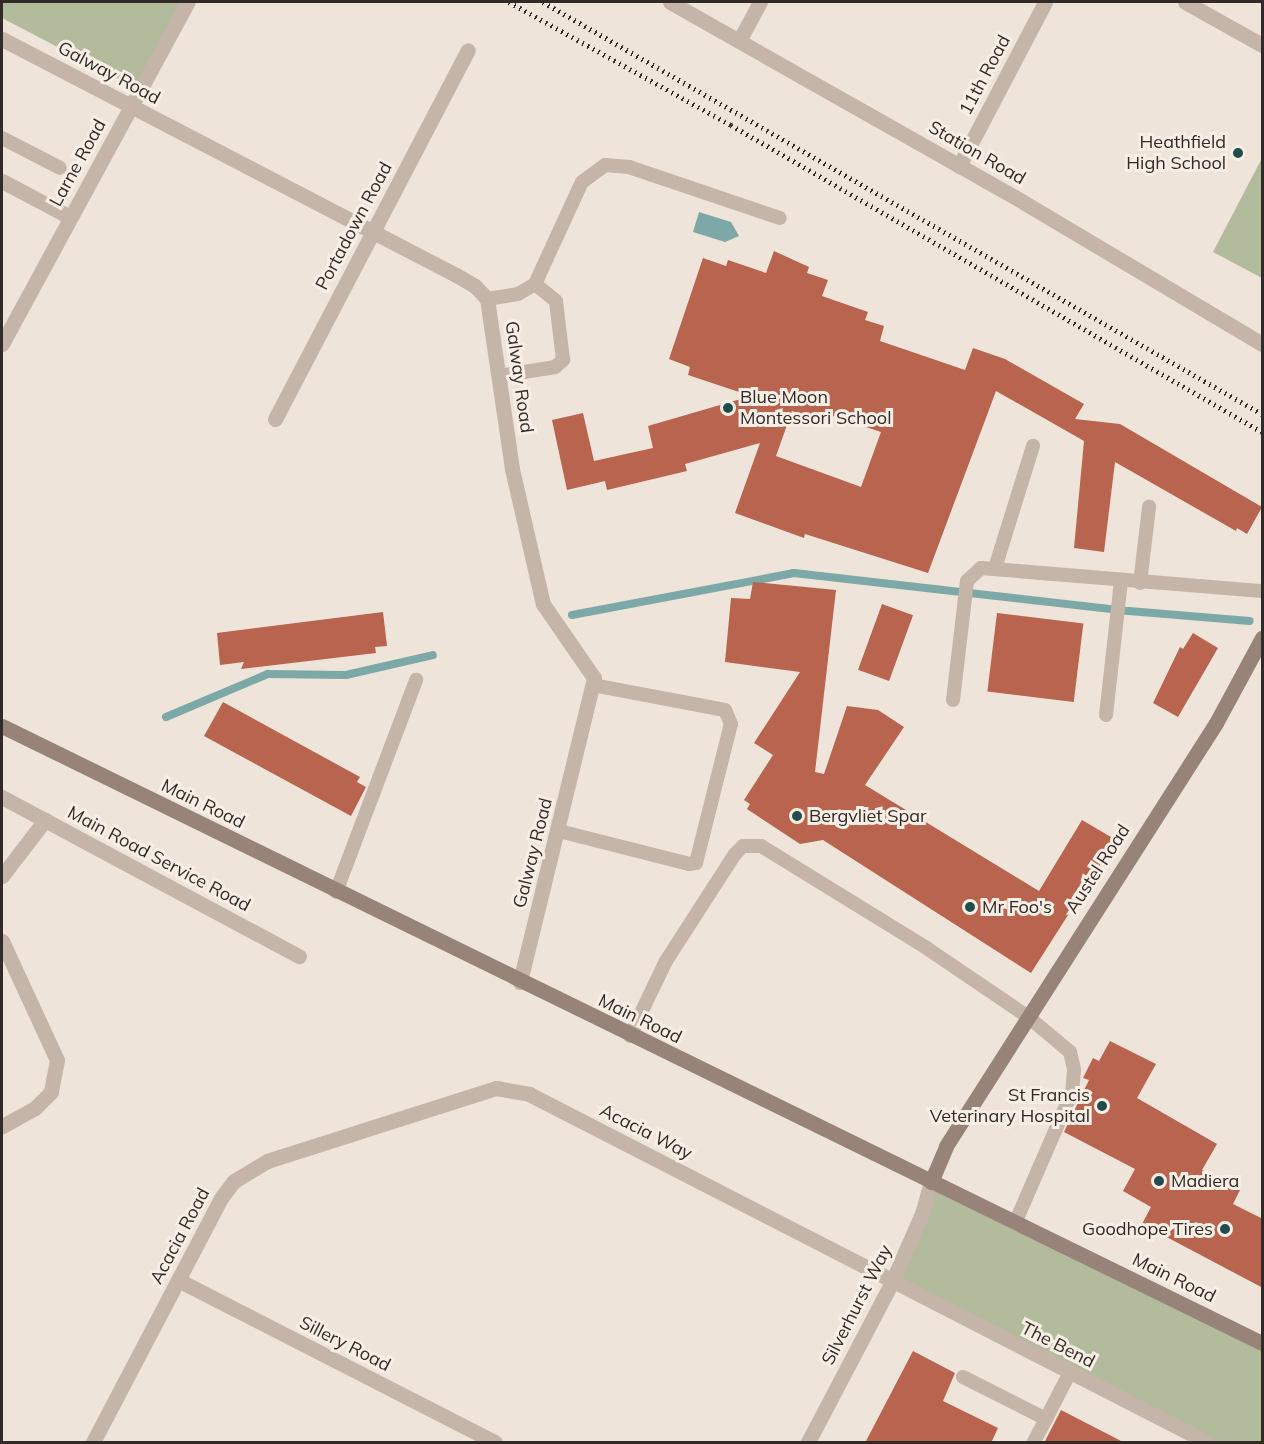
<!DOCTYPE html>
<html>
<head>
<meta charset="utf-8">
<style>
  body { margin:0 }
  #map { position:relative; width:1264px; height:1444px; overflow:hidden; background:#eee4da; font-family:Mulish,sans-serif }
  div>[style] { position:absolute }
  .green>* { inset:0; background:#b2bb9c }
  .water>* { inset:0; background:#7ca8a8 }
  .stream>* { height:8px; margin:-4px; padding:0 4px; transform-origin:4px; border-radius:4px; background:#7ca8a8 }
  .building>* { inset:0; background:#b8644e; transform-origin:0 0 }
  .lane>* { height:14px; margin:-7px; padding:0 7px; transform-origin:7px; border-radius:7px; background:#c5b4a8 }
  .street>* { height:15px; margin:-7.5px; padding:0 7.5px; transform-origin:7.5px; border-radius:7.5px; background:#c5b4a8 }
  .secondary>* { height:15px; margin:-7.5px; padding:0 7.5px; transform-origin:7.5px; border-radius:7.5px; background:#988379 }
  .rail>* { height:4.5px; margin-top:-2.25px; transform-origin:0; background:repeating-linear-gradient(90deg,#322a27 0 1.5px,transparent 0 6px) }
  .dots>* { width:16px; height:16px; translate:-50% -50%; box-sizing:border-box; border:3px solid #f7eee6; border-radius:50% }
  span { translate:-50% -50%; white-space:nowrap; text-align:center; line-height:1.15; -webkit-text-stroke:6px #f7eee6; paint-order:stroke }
  .street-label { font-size:18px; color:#322a27 }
  .poi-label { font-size:18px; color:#322a27 }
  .right { translate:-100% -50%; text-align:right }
  .left { translate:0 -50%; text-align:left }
  .frame { position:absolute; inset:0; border:3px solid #322a27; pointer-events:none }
</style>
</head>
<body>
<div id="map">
  <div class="green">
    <div style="clip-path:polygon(2px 2px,182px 2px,138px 89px,2px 18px)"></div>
    <div style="clip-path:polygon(1262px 158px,1262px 278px,1213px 252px)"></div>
    <div style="clip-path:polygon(931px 1182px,1262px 1346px,1262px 1442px,1207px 1442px,892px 1282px)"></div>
  </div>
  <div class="water">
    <div style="clip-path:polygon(699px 212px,731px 222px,739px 236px,725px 242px,693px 232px)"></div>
  </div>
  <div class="stream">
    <div style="left:572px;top:615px;width:226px;rotate:-10.7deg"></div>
    <div style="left:794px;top:573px;width:337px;rotate:6.5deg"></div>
    <div style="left:1129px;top:611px;width:121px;rotate:4.7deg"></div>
    <div style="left:166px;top:717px;width:111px;rotate:-22.9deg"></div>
    <div style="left:268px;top:674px;width:78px;rotate:0.7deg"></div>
    <div style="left:346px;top:675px;width:89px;rotate:-12.9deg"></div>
  </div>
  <div class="building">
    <div style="clip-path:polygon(evenodd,774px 251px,809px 267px,807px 273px,828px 280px,822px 296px,868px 312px,865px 320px,884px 326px,880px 341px,965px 370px,973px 348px,1005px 359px,1084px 404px,1075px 419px,1120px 424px,1262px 507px,1247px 534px,1237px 528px,1236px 531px,1115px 462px,1104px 552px,1074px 548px,1084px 441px,996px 391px,928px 573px,805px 534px,804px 538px,735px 513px,760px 443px,685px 464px,687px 471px,607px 490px,605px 481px,567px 490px,552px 420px,583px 413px,594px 461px,653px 448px,648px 426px,751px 396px,688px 375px,690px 367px,669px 359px,703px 258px,726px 266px,728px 260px,766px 273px,774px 251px,792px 411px,827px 423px,830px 415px,881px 432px,861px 487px,776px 456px,792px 411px)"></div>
    <div style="clip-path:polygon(753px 582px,836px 590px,815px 772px,824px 774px,847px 706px,878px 710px,904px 727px,865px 785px,1039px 891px,1082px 820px,1116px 840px,1031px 973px,823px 840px,800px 844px,747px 809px,750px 804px,744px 800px,773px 755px,754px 743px,800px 672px,725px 662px,731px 598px,750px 599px)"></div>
    <div style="left:882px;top:604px;width:33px;height:70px;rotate:20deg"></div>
    <div style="clip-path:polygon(383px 612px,387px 646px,375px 647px,376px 653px,241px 669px,244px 662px,220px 665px,217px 633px)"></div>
    <div style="left:997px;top:613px;width:87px;height:79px;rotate:7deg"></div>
    <div style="clip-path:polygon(1193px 633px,1218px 648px,1178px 717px,1153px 703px,1180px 647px,1183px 649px)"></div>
    <div style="clip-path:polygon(223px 702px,360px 777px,357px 782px,366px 787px,351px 816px,204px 736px)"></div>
    <div style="clip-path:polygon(1110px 1041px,1156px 1064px,1137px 1098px,1217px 1144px,1202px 1170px,1241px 1188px,1233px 1204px,1263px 1219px,1263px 1288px,1142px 1224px,1151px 1207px,1123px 1191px,1135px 1169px,1064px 1132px,1089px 1080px,1083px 1078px,1093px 1058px,1099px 1061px)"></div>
    <div style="clip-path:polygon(913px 1351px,955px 1373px,943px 1401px,998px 1428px,991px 1443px,865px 1443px)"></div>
    <div style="clip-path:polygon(1061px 1410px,1125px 1443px,1044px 1443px)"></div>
  </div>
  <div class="lane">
    <div style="left:2px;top:138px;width:65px;rotate:27.3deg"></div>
    <div style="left:487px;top:299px;width:31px;rotate:-9deg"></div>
    <div style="left:518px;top:294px;width:20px;rotate:-30deg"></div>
    <div style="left:535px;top:284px;width:112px;rotate:-65.3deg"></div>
    <div style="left:582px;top:182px;width:29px;rotate:-36deg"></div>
    <div style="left:605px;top:165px;width:24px;rotate:5deg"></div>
    <div style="left:629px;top:167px;width:159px;rotate:18.7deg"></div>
    <div style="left:499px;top:376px;width:57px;rotate:-9.1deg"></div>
    <div style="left:555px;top:367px;width:11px;rotate:-41deg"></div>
    <div style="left:563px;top:360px;width:59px;rotate:-96.8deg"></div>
    <div style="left:556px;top:301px;width:27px;rotate:-141deg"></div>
    <div style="left:995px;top:568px;width:128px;rotate:-72.7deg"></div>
    <div style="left:1140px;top:583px;width:77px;rotate:-83.2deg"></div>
    <div style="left:953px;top:700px;width:120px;rotate:-83.3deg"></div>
    <div style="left:967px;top:581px;width:19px;rotate:-43deg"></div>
    <div style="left:981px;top:568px;width:282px;rotate:4.7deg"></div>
    <div style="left:1106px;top:715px;width:134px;rotate:-83.6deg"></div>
    <div style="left:559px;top:831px;width:134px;rotate:14.2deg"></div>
    <div style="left:689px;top:864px;width:7px;rotate:-8deg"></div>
    <div style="left:696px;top:863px;width:143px;rotate:-75.9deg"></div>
    <div style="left:731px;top:724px;width:15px;rotate:-113deg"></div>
    <div style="left:725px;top:710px;width:134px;rotate:-169.3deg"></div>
    <div style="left:336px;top:892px;width:227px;rotate:-69.3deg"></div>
    <div style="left:630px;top:1036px;width:83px;rotate:-64.4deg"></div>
    <div style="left:666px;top:961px;width:127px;rotate:-57.2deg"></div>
    <div style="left:735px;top:854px;width:11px;rotate:-45deg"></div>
    <div style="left:743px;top:846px;width:18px"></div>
    <div style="left:761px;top:846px;width:193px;rotate:31.6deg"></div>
    <div style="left:925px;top:947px;width:123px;rotate:34.1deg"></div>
    <div style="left:1027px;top:1016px;width:56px;rotate:39.9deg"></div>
    <div style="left:1070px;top:1052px;width:18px;rotate:77deg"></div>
    <div style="left:1074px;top:1070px;width:22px;rotate:95deg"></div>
    <div style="left:1072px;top:1092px;width:143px;rotate:113.5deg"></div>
    <div style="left:963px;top:1377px;width:93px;rotate:26.8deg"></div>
    <div style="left:1046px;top:1419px;width:26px;rotate:118deg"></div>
    <div style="left:1046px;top:1419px;width:53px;rotate:-62.9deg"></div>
  </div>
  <div class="street">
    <div style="left:670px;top:2px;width:406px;rotate:29.5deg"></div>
    <div style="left:1023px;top:202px;width:278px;rotate:30.7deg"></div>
    <div style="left:1185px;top:2px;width:88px;rotate:29.2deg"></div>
    <div style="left:2px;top:39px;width:512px;rotate:27.47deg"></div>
    <div style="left:456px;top:275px;width:22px;rotate:30deg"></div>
    <div style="left:475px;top:286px;width:18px;rotate:47deg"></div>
    <div style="left:487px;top:299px;width:172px;rotate:81.6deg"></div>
    <div style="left:512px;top:469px;width:139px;rotate:77.1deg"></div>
    <div style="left:543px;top:604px;width:90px;rotate:55.4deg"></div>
    <div style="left:594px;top:678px;width:313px;rotate:103.7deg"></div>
    <div style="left:739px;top:41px;width:44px;rotate:-61.7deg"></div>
    <div style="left:959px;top:166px;width:185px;rotate:-62.3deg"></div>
    <div style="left:2px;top:181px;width:77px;rotate:27.9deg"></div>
    <div style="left:2px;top:344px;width:389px;rotate:-61.5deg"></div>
    <div style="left:275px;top:419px;width:416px;rotate:-62.4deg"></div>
    <div style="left:2px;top:797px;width:337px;rotate:28.2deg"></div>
    <div style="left:2px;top:876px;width:71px;rotate:-52.5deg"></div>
    <div style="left:2px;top:941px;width:131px;rotate:65.2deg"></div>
    <div style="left:57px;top:1060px;width:33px;rotate:101deg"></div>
    <div style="left:51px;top:1092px;width:23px;rotate:135deg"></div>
    <div style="left:35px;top:1108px;width:38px;rotate:151deg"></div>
    <div style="left:178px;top:1280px;width:356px;rotate:27.1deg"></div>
    <div style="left:93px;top:1442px;width:276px;rotate:-62.3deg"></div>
    <div style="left:221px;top:1198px;width:21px;rotate:-53deg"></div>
    <div style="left:234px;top:1181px;width:39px;rotate:-31deg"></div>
    <div style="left:267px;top:1161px;width:240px;rotate:-17.7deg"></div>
    <div style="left:496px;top:1088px;width:34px;rotate:10deg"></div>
    <div style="left:529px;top:1094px;width:762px;rotate:27.17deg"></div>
    <div style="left:808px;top:1442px;width:181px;rotate:-62.3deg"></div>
    <div style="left:892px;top:1282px;width:77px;rotate:-66.4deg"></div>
    <div style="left:923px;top:1211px;width:30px;rotate:-75deg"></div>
  </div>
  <div class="secondary">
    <div style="left:2px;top:726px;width:1403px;rotate:26.09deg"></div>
    <div style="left:931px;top:1182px;width:39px;rotate:-67deg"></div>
    <div style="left:946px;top:1146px;width:502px;rotate:-57.45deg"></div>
    <div style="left:1216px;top:723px;width:97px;rotate:-61.6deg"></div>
  </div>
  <div class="rail">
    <div style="left:509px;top:2px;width:254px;rotate:29deg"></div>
    <div style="left:731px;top:125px;width:613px;rotate:30.03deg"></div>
    <div style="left:543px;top:2px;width:829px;rotate:29.81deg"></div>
  </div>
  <div class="dots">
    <div style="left:1238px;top:153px;background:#214d4f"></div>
    <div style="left:728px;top:408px;background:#214d4f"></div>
    <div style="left:797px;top:816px;background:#214d4f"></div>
    <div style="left:970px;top:907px;background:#214d4f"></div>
    <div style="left:1102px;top:1106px;background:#214d4f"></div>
    <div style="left:1159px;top:1181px;background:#214d4f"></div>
    <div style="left:1225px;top:1229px;background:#214d4f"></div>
  </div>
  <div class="street-label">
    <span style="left:109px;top:73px;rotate:28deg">Galway Road</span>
    <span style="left:985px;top:75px;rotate:-62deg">11th Road</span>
    <span style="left:977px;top:153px;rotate:30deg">Station Road</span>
    <span style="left:78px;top:163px;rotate:-61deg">Larne Road</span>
    <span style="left:354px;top:226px;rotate:-62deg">Portadown Road</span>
    <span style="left:519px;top:377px;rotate:82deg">Galway Road</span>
    <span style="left:203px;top:804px;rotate:26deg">Main Road</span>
    <span style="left:533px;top:853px;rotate:-76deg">Galway Road</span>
    <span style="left:159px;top:859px;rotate:28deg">Main Road Service Road</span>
    <span style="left:1098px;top:869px;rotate:-57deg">Austel Road</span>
    <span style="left:640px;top:1019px;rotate:26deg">Main Road</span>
    <span style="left:646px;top:1132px;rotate:27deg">Acacia Way</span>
    <span style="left:180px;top:1236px;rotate:-62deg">Acacia Road</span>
    <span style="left:1174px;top:1278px;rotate:26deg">Main Road</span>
    <span style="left:857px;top:1305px;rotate:-63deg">Silverhurst Way</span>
    <span style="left:345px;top:1344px;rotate:27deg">Sillery Road</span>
    <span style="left:1058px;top:1345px;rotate:27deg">The Bend</span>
  </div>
  <div class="poi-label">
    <span class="right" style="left:1226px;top:153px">Heathfield<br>High School</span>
    <span class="left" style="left:740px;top:408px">Blue Moon<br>Montessori School</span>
    <span class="left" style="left:809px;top:816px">Bergvliet Spar</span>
    <span class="left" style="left:982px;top:907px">Mr Foo's</span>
    <span class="right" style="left:1090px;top:1106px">St Francis<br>Veterinary Hospital</span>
    <span class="left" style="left:1171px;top:1181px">Madiera</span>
    <span class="right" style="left:1213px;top:1229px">Goodhope Tires</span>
  </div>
  <div class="frame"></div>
</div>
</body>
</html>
